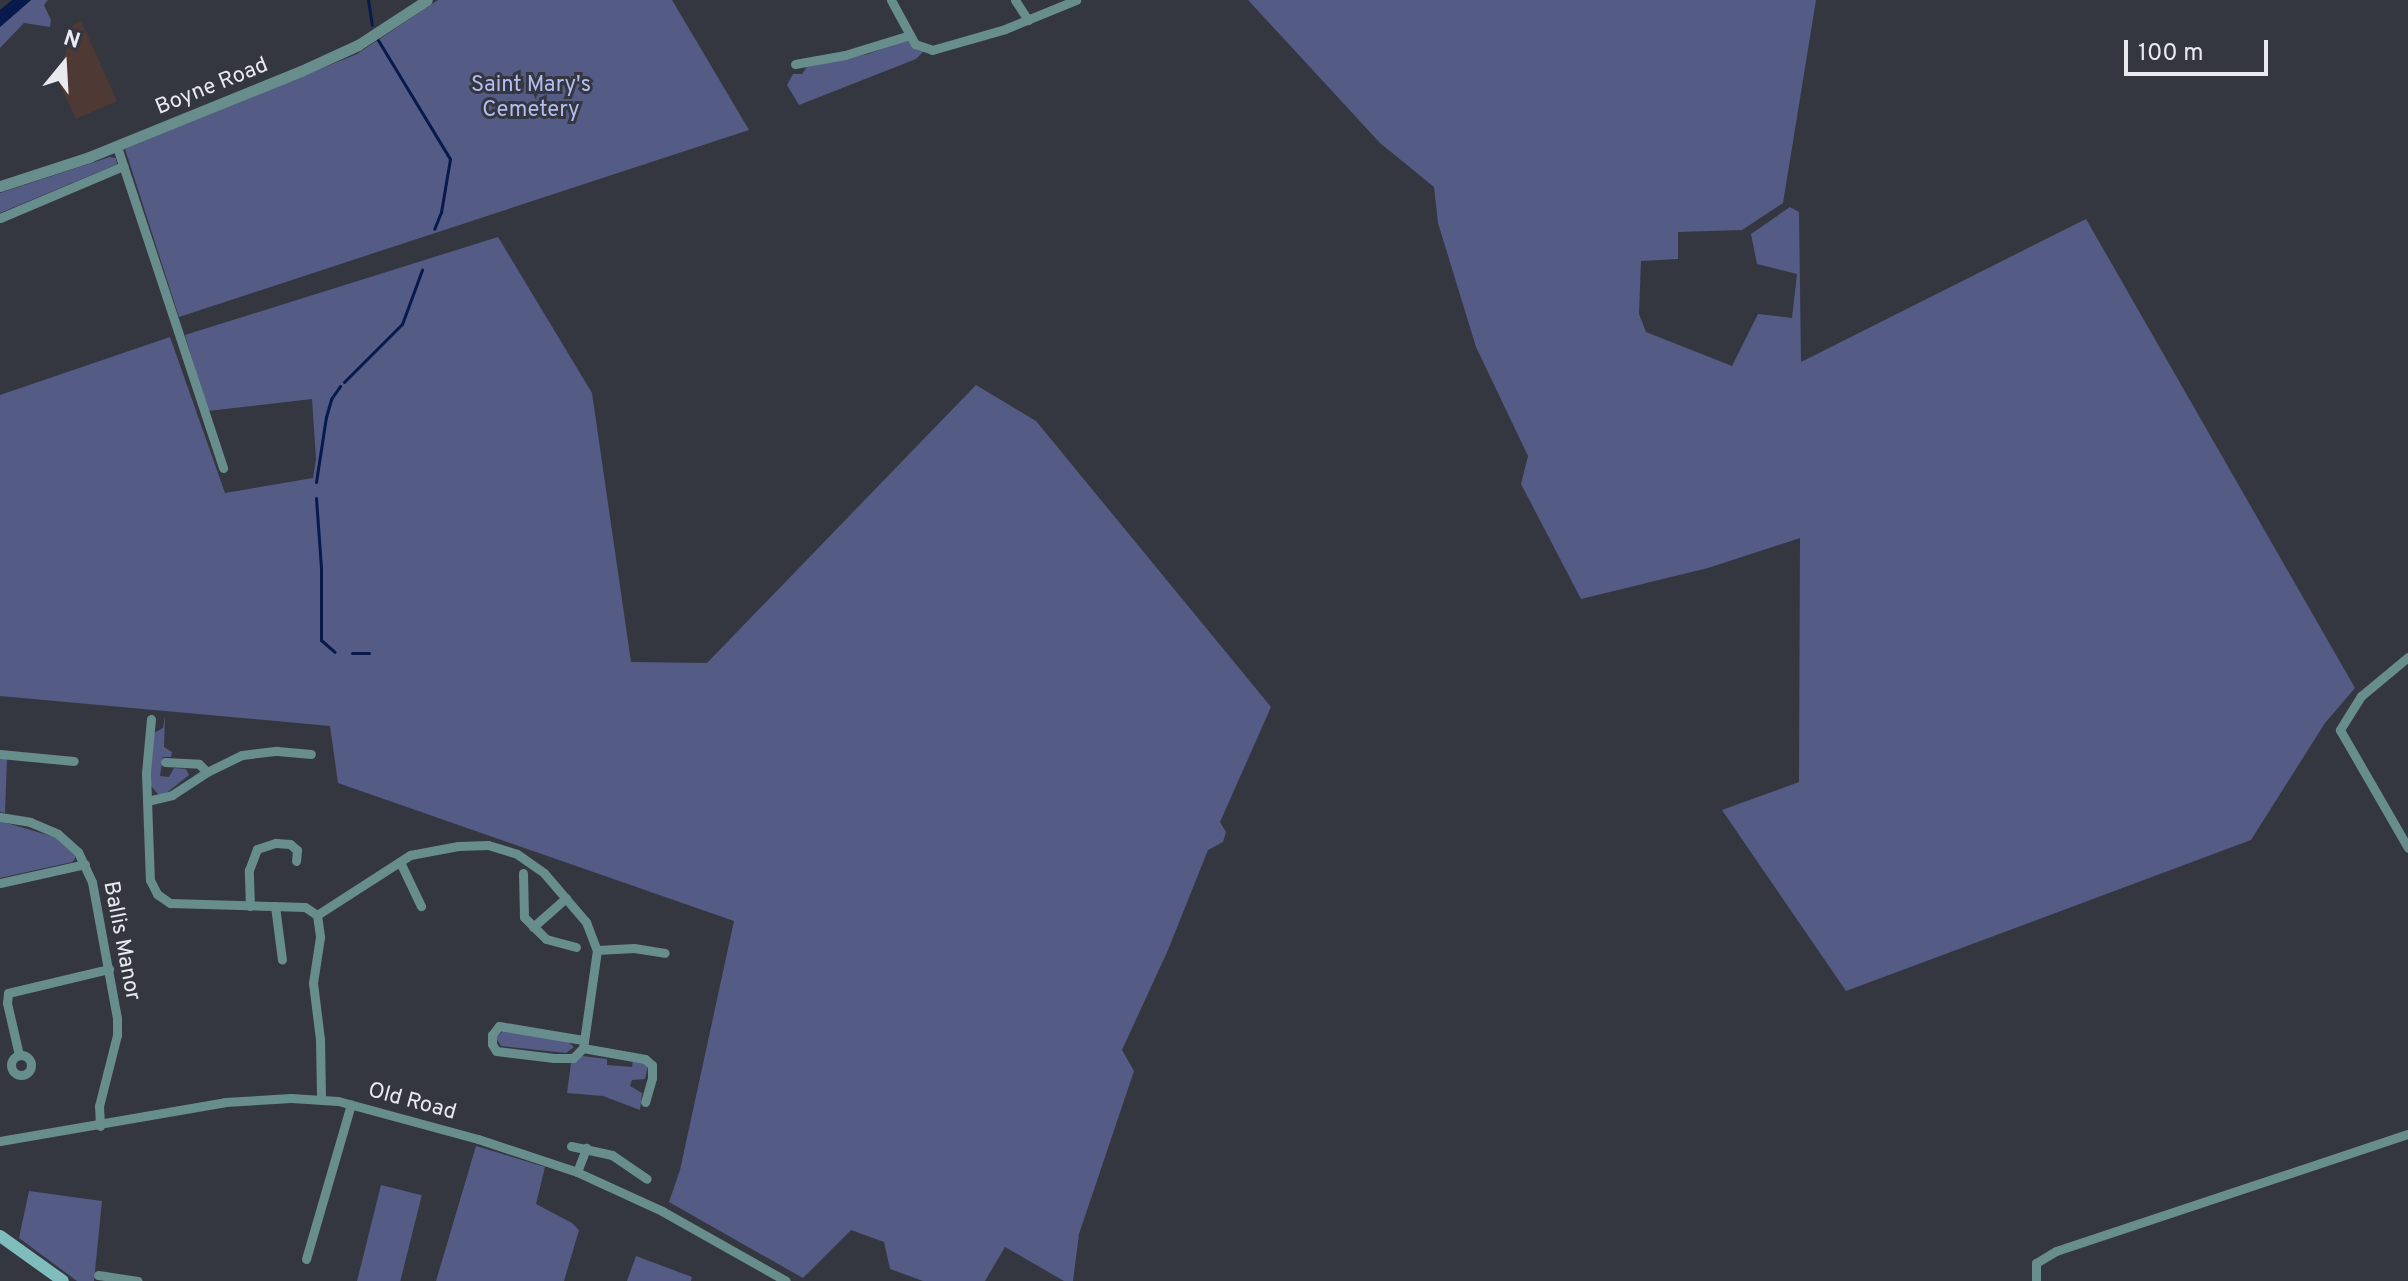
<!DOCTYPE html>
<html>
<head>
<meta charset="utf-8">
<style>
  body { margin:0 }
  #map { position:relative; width:2408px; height:1281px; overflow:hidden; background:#353740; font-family:Overpass,sans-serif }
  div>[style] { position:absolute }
  .commercial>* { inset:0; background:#4e3935 }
  .green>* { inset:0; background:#545b84; transform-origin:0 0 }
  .water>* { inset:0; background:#071a4b }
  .stream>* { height:3px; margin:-1.5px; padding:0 1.5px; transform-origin:1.5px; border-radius:1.5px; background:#071a4b }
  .minor>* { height:9px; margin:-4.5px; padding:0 4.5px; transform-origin:4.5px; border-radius:4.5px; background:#678d8c }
  .minor>.ring { margin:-4.5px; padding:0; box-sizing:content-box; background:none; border:9px solid #678d8c; border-radius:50% }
  .tertiary>* { height:11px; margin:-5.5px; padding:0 5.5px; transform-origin:5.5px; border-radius:5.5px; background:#678d8c }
  .secondary>* { height:12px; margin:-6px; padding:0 6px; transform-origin:6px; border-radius:6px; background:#7fbdbc }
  span { translate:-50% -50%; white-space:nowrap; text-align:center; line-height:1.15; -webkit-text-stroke:6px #353740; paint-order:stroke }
  .park-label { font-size:22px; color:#b3bdf1 }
  .street-label { font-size:22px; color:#e9eaf0 }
  .north { position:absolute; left:24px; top:24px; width:80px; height:80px; -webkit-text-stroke:6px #353740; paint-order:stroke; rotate:18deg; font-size:22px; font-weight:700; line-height:32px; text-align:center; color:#e9eaf0 }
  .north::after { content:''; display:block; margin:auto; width:28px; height:36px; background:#e9eaf0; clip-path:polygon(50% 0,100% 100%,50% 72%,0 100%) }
  .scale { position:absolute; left:2124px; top:40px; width:144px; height:36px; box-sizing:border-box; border:4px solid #e9eaf0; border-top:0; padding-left:10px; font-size:24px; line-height:28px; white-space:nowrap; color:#e9eaf0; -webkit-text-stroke:6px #353740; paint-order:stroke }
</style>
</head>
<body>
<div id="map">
  <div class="commercial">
    <div style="clip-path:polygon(81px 21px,117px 101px,76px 119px,60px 85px,60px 72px,73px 25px)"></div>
  </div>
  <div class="green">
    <div style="clip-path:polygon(31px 0,48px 0,44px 5px,51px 20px,50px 27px,24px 23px,0 48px,0 27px)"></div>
    <div style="clip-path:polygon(438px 0,672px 0,749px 130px,179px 317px,125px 149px,357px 54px)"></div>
    <div style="clip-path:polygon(1248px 0,1816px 0,1783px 203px,1742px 230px,1678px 232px,1678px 259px,1641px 261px,1639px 314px,1646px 332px,1732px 366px,1758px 314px,1792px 318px,1797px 274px,1757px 264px,1751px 234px,1790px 207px,1799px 212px,1801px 362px,2086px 219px,2355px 688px,2325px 723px,2251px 840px,1846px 991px,1722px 810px,1799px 782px,1800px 538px,1708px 568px,1581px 599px,1521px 484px,1528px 456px,1476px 347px,1438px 223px,1434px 187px,1380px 143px)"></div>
    <div style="clip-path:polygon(909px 39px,924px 51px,916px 59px,799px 105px,787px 85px,793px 74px,802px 74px,807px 67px,868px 54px)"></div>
    <div style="clip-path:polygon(110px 157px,116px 158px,117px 164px,113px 166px,0 213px,0 193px)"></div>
    <div style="clip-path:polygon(498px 237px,592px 393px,631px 662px,707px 663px,976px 385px,1036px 421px,1271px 707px,1220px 822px,1226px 832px,1223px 842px,1208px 850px,1168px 950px,1122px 1050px,1134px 1071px,1079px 1234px,1073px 1281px,1064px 1281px,1005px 1247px,985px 1281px,923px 1281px,890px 1269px,884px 1242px,851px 1230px,803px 1278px,669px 1202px,680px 1170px,734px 921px,338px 783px,330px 726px,0 696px,0 395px,170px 337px,225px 493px,313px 478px,316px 459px,312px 399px,208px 411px,185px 335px)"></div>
    <div style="clip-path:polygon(165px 716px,164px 747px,172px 752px,171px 757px,163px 757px,160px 776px,169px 777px,174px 768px,186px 769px,189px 775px,165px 794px,158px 794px,150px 785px,154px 733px,163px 728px)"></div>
    <div style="clip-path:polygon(0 758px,7px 758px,5px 813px,0 812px)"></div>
    <div style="clip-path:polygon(0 821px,58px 838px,75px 854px,75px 859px,72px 862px,0 878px)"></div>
    <div style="clip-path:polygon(504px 1030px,567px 1041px,574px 1047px,566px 1053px,501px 1046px,496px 1038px)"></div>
    <div style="clip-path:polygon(582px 1056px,607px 1059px,607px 1065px,632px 1067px,633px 1058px,648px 1066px,645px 1079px,632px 1080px,630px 1086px,642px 1093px,640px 1110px,603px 1096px,567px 1093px,571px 1063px)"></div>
    <div style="clip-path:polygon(476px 1146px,545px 1167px,536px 1204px,572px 1223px,579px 1230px,564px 1281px,436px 1281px)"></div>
    <div style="left:381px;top:1185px;width:42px;height:99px;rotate:14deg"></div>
    <div style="clip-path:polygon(29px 1191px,102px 1201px,94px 1281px,77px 1281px,19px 1238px)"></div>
    <div style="clip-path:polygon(636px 1256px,692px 1277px,691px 1281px,627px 1281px)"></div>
  </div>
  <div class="water">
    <div style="clip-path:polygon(12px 0,31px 0,0 27px,0 10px)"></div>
  </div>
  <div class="stream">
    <div style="left:368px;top:0;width:25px;rotate:81deg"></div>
    <div style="left:378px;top:40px;width:139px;rotate:58.8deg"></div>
    <div style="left:450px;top:159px;width:54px;rotate:99.6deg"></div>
    <div style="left:441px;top:212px;width:18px;rotate:112deg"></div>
    <div style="left:344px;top:382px;width:82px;rotate:-45deg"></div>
    <div style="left:402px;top:324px;width:58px;rotate:-69.7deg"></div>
    <div style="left:316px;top:482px;width:66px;rotate:-81.3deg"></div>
    <div style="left:326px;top:417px;width:19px;rotate:-74deg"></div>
    <div style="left:331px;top:399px;width:16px;rotate:-55deg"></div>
    <div style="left:316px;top:498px;width:69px;rotate:85.9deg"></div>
    <div style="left:321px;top:567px;width:73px;rotate:90deg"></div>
    <div style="left:321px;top:640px;width:18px;rotate:41deg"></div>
    <div style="left:352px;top:653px;width:17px"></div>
  </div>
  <div class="minor">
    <div style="left:891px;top:0;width:50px;rotate:61.4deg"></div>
    <div style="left:915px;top:44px;width:18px;rotate:19deg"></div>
    <div style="left:932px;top:50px;width:76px;rotate:-16deg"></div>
    <div style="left:1005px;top:29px;width:77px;rotate:-22.2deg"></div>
    <div style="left:1015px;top:0;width:24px;rotate:57deg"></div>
    <div style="left:795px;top:64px;width:51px;rotate:-10.2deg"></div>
    <div style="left:845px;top:55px;width:68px;rotate:-17.1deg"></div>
    <div style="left:117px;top:147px;width:338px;rotate:71.7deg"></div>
    <div style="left:0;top:218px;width:134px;rotate:-22.9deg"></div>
    <div style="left:2408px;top:657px;width:61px;rotate:140.3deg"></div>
    <div style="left:2361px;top:696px;width:40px;rotate:122deg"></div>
    <div style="left:2340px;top:730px;width:136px;rotate:60deg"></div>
    <div style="left:151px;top:719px;width:54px;rotate:95.3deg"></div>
    <div style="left:146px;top:773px;width:107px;rotate:87.9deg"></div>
    <div style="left:150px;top:880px;width:16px;rotate:63deg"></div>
    <div style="left:157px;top:894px;width:16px;rotate:35deg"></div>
    <div style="left:170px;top:903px;width:135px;rotate:1.7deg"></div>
    <div style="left:305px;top:907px;width:14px;rotate:34deg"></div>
    <div style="left:317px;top:915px;width:22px;rotate:82deg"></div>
    <div style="left:320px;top:937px;width:47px;rotate:98.7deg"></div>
    <div style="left:313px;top:983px;width:56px;rotate:82.9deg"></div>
    <div style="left:320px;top:1039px;width:60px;rotate:89deg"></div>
    <div style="left:0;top:754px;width:74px;rotate:5.4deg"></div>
    <div style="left:165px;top:762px;width:34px;rotate:3deg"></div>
    <div style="left:199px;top:764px;width:11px;rotate:45deg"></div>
    <div style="left:147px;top:801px;width:26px;rotate:-13deg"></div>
    <div style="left:172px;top:795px;width:42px;rotate:-33.3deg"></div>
    <div style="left:207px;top:772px;width:39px;rotate:-26deg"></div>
    <div style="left:242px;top:755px;width:35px;rotate:-7deg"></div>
    <div style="left:277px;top:751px;width:34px;rotate:5deg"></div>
    <div style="left:0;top:817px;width:30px;rotate:9deg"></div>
    <div style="left:30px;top:822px;width:30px;rotate:23deg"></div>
    <div style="left:58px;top:834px;width:27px;rotate:42deg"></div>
    <div style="left:78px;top:852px;width:33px;rotate:65deg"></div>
    <div style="left:92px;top:882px;width:138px;rotate:79.6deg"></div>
    <div style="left:117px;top:1018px;width:17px;rotate:90deg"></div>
    <div style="left:117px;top:1035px;width:73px;rotate:104.2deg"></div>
    <div style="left:99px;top:1106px;width:20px;rotate:87deg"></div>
    <div style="left:400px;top:862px;width:49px;rotate:64.5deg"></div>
    <div style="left:523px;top:873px;width:44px;rotate:88.7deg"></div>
    <div style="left:524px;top:917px;width:31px;rotate:45deg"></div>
    <div style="left:546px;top:939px;width:31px;rotate:15deg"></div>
    <div style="left:0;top:883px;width:87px;rotate:-12.6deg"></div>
    <div style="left:250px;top:906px;width:36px;rotate:-92deg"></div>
    <div style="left:249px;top:870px;width:22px;rotate:-69deg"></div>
    <div style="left:257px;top:849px;width:20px;rotate:-18deg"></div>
    <div style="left:276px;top:843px;width:14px;rotate:4deg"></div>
    <div style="left:290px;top:844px;width:9px;rotate:41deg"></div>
    <div style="left:297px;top:850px;width:11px;rotate:95deg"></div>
    <div style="left:275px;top:906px;width:54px;rotate:82.6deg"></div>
    <div style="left:317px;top:915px;width:111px;rotate:-32.8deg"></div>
    <div style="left:410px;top:855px;width:49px;rotate:-10.6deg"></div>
    <div style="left:458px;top:846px;width:30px;rotate:-2deg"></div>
    <div style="left:488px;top:845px;width:30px;rotate:17deg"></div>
    <div style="left:517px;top:854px;width:33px;rotate:35deg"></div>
    <div style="left:544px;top:873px;width:65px;rotate:49.4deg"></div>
    <div style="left:586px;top:922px;width:30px;rotate:69deg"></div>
    <div style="left:597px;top:950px;width:99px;rotate:98.1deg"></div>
    <div style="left:583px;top:1048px;width:63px;rotate:10.1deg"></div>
    <div style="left:645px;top:1059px;width:9px;rotate:41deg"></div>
    <div style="left:652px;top:1065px;width:13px;rotate:90deg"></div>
    <div style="left:652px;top:1078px;width:25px;rotate:106deg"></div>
    <div style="left:533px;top:927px;width:44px;rotate:-41.3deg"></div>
    <div style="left:597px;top:950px;width:37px;rotate:-3deg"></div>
    <div style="left:634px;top:948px;width:31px;rotate:9deg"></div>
    <div style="left:583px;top:1048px;width:14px;rotate:135deg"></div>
    <div style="left:573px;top:1058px;width:19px;rotate:180deg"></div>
    <div style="left:554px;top:1058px;width:58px;rotate:-173.1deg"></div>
    <div style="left:496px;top:1051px;width:8px;rotate:-120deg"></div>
    <div style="left:492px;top:1044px;width:9px;rotate:-90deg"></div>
    <div style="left:492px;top:1035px;width:11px;rotate:-52deg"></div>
    <div style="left:499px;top:1026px;width:85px;rotate:9.5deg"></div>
    <div class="ring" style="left:11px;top:1055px;width:11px;height:11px"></div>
    <div style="left:19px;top:1055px;width:53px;rotate:-103deg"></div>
    <div style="left:7px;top:1003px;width:10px;rotate:-84deg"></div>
    <div style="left:8px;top:993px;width:104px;rotate:-13.4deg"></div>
    <div style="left:0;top:1141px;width:228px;rotate:-9.8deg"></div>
    <div style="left:225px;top:1102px;width:66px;rotate:-3.5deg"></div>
    <div style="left:291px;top:1098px;width:47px;rotate:3.7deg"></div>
    <div style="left:338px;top:1101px;width:145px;rotate:15.2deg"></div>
    <div style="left:478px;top:1139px;width:104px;rotate:18.4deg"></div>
    <div style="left:577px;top:1172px;width:94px;rotate:24.6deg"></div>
    <div style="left:662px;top:1211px;width:142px;rotate:29.4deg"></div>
    <div style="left:571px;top:1146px;width:42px;rotate:12.4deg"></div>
    <div style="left:612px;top:1155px;width:42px;rotate:34.4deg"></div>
    <div style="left:577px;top:1172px;width:26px;rotate:-69deg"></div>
    <div style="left:306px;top:1259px;width:161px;rotate:-73.8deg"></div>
    <div style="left:98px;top:1275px;width:40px;rotate:8.5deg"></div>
    <div style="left:2036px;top:1281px;width:18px;rotate:-90deg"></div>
    <div style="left:2036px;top:1263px;width:23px;rotate:-31deg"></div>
    <div style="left:2056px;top:1251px;width:371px;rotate:-18.4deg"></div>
  </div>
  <div class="tertiary">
    <div style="left:0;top:186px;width:94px;rotate:-18deg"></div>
    <div style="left:89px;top:157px;width:229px;rotate:-22.1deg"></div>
    <div style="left:301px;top:71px;width:63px;rotate:-24.5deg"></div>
    <div style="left:358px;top:45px;width:82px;rotate:-33.1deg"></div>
  </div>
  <div class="secondary">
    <div style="left:0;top:1236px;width:77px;rotate:35.5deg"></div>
  </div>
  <div class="park-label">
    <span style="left:531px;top:98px">Saint Mary's<br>Cemetery</span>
  </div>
  <div class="street-label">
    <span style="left:212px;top:87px;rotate:-22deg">Boyne Road</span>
    <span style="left:121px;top:941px;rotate:79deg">Ballis Manor</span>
    <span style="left:412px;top:1102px;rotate:15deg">Old Road</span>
  </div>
  <div class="north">N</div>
  <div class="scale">100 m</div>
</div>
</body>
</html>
